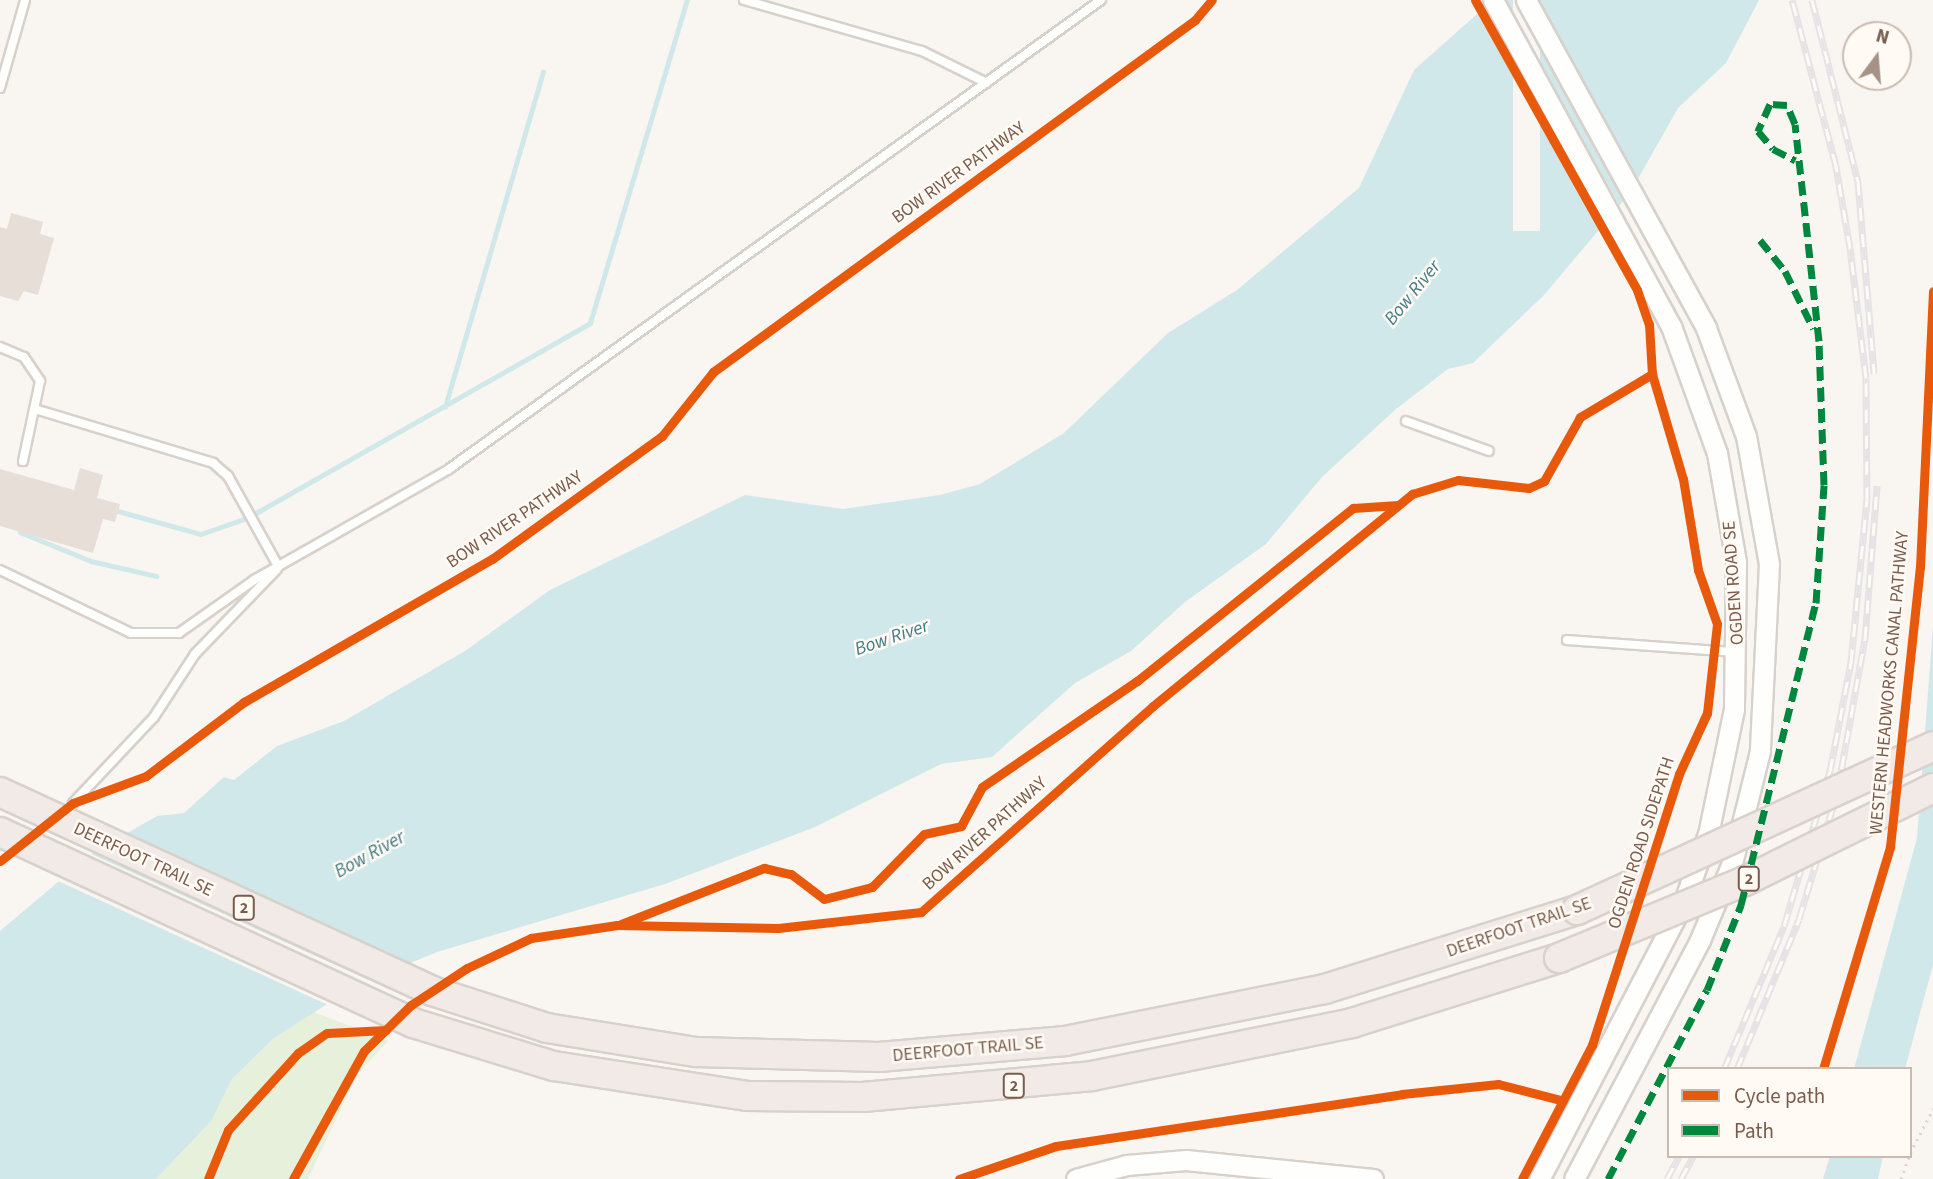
<!DOCTYPE html>
<html>
<head>
<meta charset="utf-8">
<style>
  body { margin:0 }
  #map { position:relative; width:1933px; height:1179px; overflow:hidden; background:#f9f5f0; font-family:"Source Sans 3",sans-serif }
  div>[style] { position:absolute }
  .green>* { inset:0; background:#e7f0db }
  .water>* { inset:0; background:#d0e8ea }
  .pier>* { inset:0; background:#f9f5f0; transform-origin:0 0 }
  .stream>* { height:4.5px; margin:-2.25px; padding:0 2.25px; transform-origin:2.25px; border-radius:2.25px; background:#d0e8ea }
  .building>* { inset:0; background:#e6ded7 }
  .path>* { height:2.5px; margin-top:-1.25px; transform-origin:0; background:repeating-linear-gradient(90deg,#dcd5d0 0 2px,transparent 0 7px) }
  .roads { filter:drop-shadow(2px 0 #d7d1cb) drop-shadow(-2px 0 #d7d1cb) drop-shadow(0 2px #d7d1cb) drop-shadow(0 -2px #d7d1cb) }
  .service>* { height:8px; margin:-4px; padding:0 4px; transform-origin:4px; border-radius:4px; background:#fefefd }
  .tertiary>* { height:19px; margin:-9.5px; padding:0 9.5px; transform-origin:9.5px; border-radius:9.5px; background:#fefefd }
  .motorway>* { height:28px; margin:-14px; padding:0 14px; transform-origin:14px; border-radius:14px; background:#f2eae7 }
  .rail>* { height:7px; margin-top:-3.5px; transform-origin:0; background:repeating-linear-gradient(90deg,#fffaf3 0 13px,#e6e3e7 0 26px); box-sizing:border-box; border-block:2px solid #e6e3e7 }
  .bridges { filter:drop-shadow(2px 0 #dad1cc) drop-shadow(-2px 0 #dad1cc) drop-shadow(0 2px #dad1cc) drop-shadow(0 -2px #dad1cc) }
  .motorway-bridge>* { height:28px; margin:-14px; padding:0 14px; transform-origin:14px; border-radius:14px; background:#f2eae7 }
  .quiet>* { height:7px; margin-top:-3.5px; transform-origin:0; background:repeating-linear-gradient(90deg,#00873e 0 14px,transparent 0 21px) }
  .cycleway>* { height:9px; margin:-4.5px; padding:0 4.5px; transform-origin:4.5px; border-radius:4.5px; background:#e8590c }
  span { translate:-50% -50%; white-space:nowrap; text-align:center; line-height:1.15; -webkit-text-stroke:5px #fffaf3; paint-order:stroke }
  .shield-label span { padding:2px 5px; background:#fffaf3; border:2px solid; border-radius:5px; -webkit-text-stroke-width:0 }
  .shield-label { font-size:16px; color:#7a5c4d; font-weight:700 }
  .street-label { font-size:18px; color:#7a5c4d }
  .water-label { font-size:19px; color:#437c86; font-style:italic }
  .legend { position:absolute; left:1667px; top:1067px; width:245px; height:91px; box-sizing:border-box; background:#fffaf3; border:2px solid #cabbb1; margin:0; padding:9px 12px; list-style:none; font-size:21px; color:#7a5c4d }
  .legend li { display:flex; align-items:center; gap:14px; height:35px }
  .legend b { width:35px; border:2px solid #cabbb1 }
  .north { position:absolute; left:1842px; top:21px; width:70px; height:70px; box-sizing:border-box; background:#fffaf3; border:2px solid #cabbb1; border-radius:50%; rotate:16deg; font-size:19px; font-weight:700; line-height:28px; text-align:center; color:#7a5c4d }
  .north::after { content:''; display:block; margin:auto; width:24px; height:32px; background:#a69286; clip-path:polygon(50% 0,100% 100%,50% 72%,0 100%) }
</style>
</head>
<body>
<div id="map">
  <div class="green">
    <div style="clip-path:polygon(314px 1012px,388px 1041px,357px 1075px,308px 1179px,156px 1179px,212px 1120px,231px 1080px,274px 1038px)"></div>
  </div>
  <div class="water">
    <div style="clip-path:polygon(1493px 0,1759px 0,1726px 63px,1678px 108px,1630px 193px,1544px 295px,1473px 363px,1448px 369px,1396px 409px,1322px 477px,1266px 544px,1185px 602px,1131px 651px,1075px 683px,992px 757px,941px 764px,815px 827px,665px 884px,437px 952px,357px 985px,274px 1038px,231px 1080px,212px 1120px,156px 1179px,0 1179px,0 931px,91px 854px,157px 816px,184px 813px,224px 777px,234px 780px,277px 746px,344px 721px,465px 651px,550px 590px,745px 495px,843px 509px,940px 495px,980px 484px,1064px 433px,1168px 333px,1237px 290px,1359px 188px,1414px 70px)"></div>
    <div style="clip-path:polygon(1933px 626px,1933px 965px,1905px 1069px,1854px 1069px,1917px 838px)"></div>
    <div style="clip-path:polygon(1830px 1156px,1883px 1156px,1878px 1179px,1823px 1179px)"></div>
  </div>
  <div class="pier">
    <div style="clip-path:polygon(1487px 0,1504px 0,1621px 208px,1600px 230px,1476px 9px)"></div>
    <div style="left:1513px;top:0;width:27px;height:231px"></div>
    <div style="clip-path:polygon(87px 852px,373px 982px,330px 1006px,56px 880px)"></div>
  </div>
  <div class="stream">
    <div style="left:445px;top:407px;width:349px;rotate:-73.7deg"></div>
    <div style="left:118px;top:511px;width:86px;rotate:15.5deg"></div>
    <div style="left:201px;top:534px;width:46px;rotate:-19.2deg"></div>
    <div style="left:256px;top:513px;width:384px;rotate:-29.6deg"></div>
    <div style="left:590px;top:323px;width:337px;rotate:-73.3deg"></div>
    <div style="left:20px;top:532px;width:77px;rotate:22.2deg"></div>
    <div style="left:91px;top:561px;width:67px;rotate:13deg"></div>
  </div>
  <div class="building">
    <div style="clip-path:polygon(11px 213px,43px 222px,40px 234px,54px 238px,38px 295px,24px 291px,18px 301px,0 296px,0 227px,7px 229px)"></div>
    <div style="clip-path:polygon(80px 468px,103px 475px,97px 498px,120px 504px,115px 522px,103px 519px,93px 553px,0 526px,0 469px,74px 490px)"></div>
  </div>
  <div class="path">
    <div style="left:1910px;top:1153px;width:50px;rotate:-62.4deg"></div>
    <div style="left:1901px;top:1179px;width:24px;rotate:-71deg"></div>
  </div>
  <div class="roads">
    <div class="service">
      <div style="left:744px;top:0;width:185px;rotate:16deg"></div>
      <div style="left:922px;top:51px;width:72px;rotate:26.2deg"></div>
      <div style="left:0;top:88px;width:91px;rotate:-74.1deg"></div>
      <div style="left:0;top:347px;width:26px;rotate:23deg"></div>
      <div style="left:24px;top:357px;width:29px;rotate:56deg"></div>
      <div style="left:40px;top:381px;width:82px;rotate:102deg"></div>
      <div style="left:38px;top:410px;width:183px;rotate:16.8deg"></div>
      <div style="left:213px;top:463px;width:20px;rotate:41deg"></div>
      <div style="left:228px;top:476px;width:103px;rotate:60.9deg"></div>
      <div style="left:1406px;top:421px;width:88px;rotate:19.9deg"></div>
      <div style="left:0;top:570px;width:145px;rotate:25.7deg"></div>
      <div style="left:131px;top:633px;width:48px"></div>
      <div style="left:179px;top:633px;width:92px;rotate:-35.2deg"></div>
      <div style="left:254px;top:580px;width:224px;rotate:-29.6deg"></div>
      <div style="left:449px;top:469px;width:803px;rotate:-35.73deg"></div>
      <div style="left:1567px;top:640px;width:169px;rotate:4.1deg"></div>
      <div style="left:73px;top:803px;width:118px;rotate:-46.7deg"></div>
      <div style="left:154px;top:717px;width:75px;rotate:-56.9deg"></div>
      <div style="left:195px;top:654px;width:118px;rotate:-46deg"></div>
    </div>
    <div class="tertiary">
      <div style="left:1493px;top:0;width:371px;rotate:61.4deg"></div>
      <div style="left:1671px;top:326px;width:135px;rotate:70.1deg"></div>
      <div style="left:1717px;top:453px;width:111px;rotate:80.1deg"></div>
      <div style="left:1736px;top:562px;width:147px;rotate:90.8deg"></div>
      <div style="left:1734px;top:709px;width:128px;rotate:101.7deg"></div>
      <div style="left:1708px;top:834px;width:71px;rotate:109.7deg"></div>
      <div style="left:1684px;top:901px;width:314px;rotate:117.5deg"></div>
      <div style="left:1526px;top:0;width:374px;rotate:61.2deg"></div>
      <div style="left:1706px;top:328px;width:115px;rotate:69.7deg"></div>
      <div style="left:1746px;top:436px;width:130px;rotate:79.8deg"></div>
      <div style="left:1769px;top:564px;width:187px;rotate:92.8deg"></div>
      <div style="left:1760px;top:751px;width:115px;rotate:104deg"></div>
      <div style="left:1732px;top:863px;width:83px;rotate:112.6deg"></div>
      <div style="left:1700px;top:940px;width:270px;rotate:117.8deg"></div>
      <div style="left:1076px;top:1179px;width:53px;rotate:-15.4deg"></div>
      <div style="left:1127px;top:1165px;width:59px;rotate:-4.8deg"></div>
      <div style="left:1186px;top:1160px;width:188px;rotate:5.8deg"></div>
    </div>
    <div class="motorway">
      <div style="left:0;top:792px;width:476px;rotate:24.7deg"></div>
      <div style="left:432px;top:991px;width:121px;rotate:17.8deg"></div>
      <div style="left:547px;top:1028px;width:151px;rotate:9.2deg"></div>
      <div style="left:696px;top:1052px;width:183px;rotate:1.6deg"></div>
      <div style="left:879px;top:1057px;width:187px;rotate:-4.9deg"></div>
      <div style="left:1065px;top:1041px;width:265px;rotate:-11.3deg"></div>
      <div style="left:1325px;top:989px;width:264px;rotate:-17.4deg"></div>
      <div style="left:0;top:832px;width:455px;rotate:24.8deg"></div>
      <div style="left:413px;top:1023px;width:147px;rotate:17deg"></div>
      <div style="left:554px;top:1066px;width:195px;rotate:8.8deg"></div>
      <div style="left:747px;top:1096px;width:116px;rotate:0.5deg"></div>
      <div style="left:863px;top:1097px;width:230px;rotate:-5.2deg"></div>
      <div style="left:1092px;top:1076px;width:265px;rotate:-11.5deg"></div>
      <div style="left:1352px;top:1023px;width:217px;rotate:-17.4deg"></div>
    </div>
  </div>
  <div class="rail">
    <div style="left:1812px;top:0;width:188px;rotate:75.8deg"></div>
    <div style="left:1858px;top:182px;width:192px;rotate:85.2deg"></div>
    <div style="left:1724px;top:1069px;width:155px;rotate:-67.2deg"></div>
    <div style="left:1784px;top:926px;width:162px;rotate:-73.5deg"></div>
    <div style="left:1830px;top:771px;width:111px;rotate:-79.1deg"></div>
    <div style="left:1851px;top:662px;width:163px;rotate:-84.4deg"></div>
    <div style="left:1867px;top:500px;width:122px;rotate:-90.5deg"></div>
    <div style="left:1866px;top:378px;width:131px;rotate:-97deg"></div>
    <div style="left:1850px;top:248px;width:83px;rotate:-99.7deg"></div>
    <div style="left:1836px;top:166px;width:172px;rotate:-104.8deg"></div>
    <div style="left:1737px;top:1069px;width:162px;rotate:-67.5deg"></div>
    <div style="left:1799px;top:919px;width:131px;rotate:-73.1deg"></div>
    <div style="left:1837px;top:794px;width:158px;rotate:-79.8deg"></div>
    <div style="left:1865px;top:639px;width:154px;rotate:-85.5deg"></div>
    <div style="left:1667px;top:1179px;width:26px;rotate:-62deg"></div>
    <div style="left:1681px;top:1179px;width:26px;rotate:-62deg"></div>
  </div>
  <div class="bridges">
    <div class="motorway-bridge">
      <div style="left:1577px;top:910px;width:392px;rotate:-24.7deg"></div>
      <div style="left:1559px;top:958px;width:201px;rotate:-22.5deg"></div>
      <div style="left:1745px;top:881px;width:210px;rotate:-26.3deg"></div>
    </div>
  </div>
  <div class="quiet">
    <div style="left:1760px;top:240px;width:40px;rotate:51deg"></div>
    <div style="left:1785px;top:271px;width:64px;rotate:63.8deg"></div>
    <div style="left:1608px;top:1179px;width:213px;rotate:-62.4deg"></div>
    <div style="left:1707px;top:990px;width:92px;rotate:-68.2deg"></div>
    <div style="left:1741px;top:905px;width:311px;rotate:-76.1deg"></div>
    <div style="left:1816px;top:603px;width:118px;rotate:-86.1deg"></div>
    <div style="left:1824px;top:485px;width:144px;rotate:-92deg"></div>
    <div style="left:1819px;top:341px;width:218px;rotate:-96.3deg"></div>
    <div style="left:1795px;top:124px;width:21px;rotate:-113deg"></div>
    <div style="left:1787px;top:105px;width:17px;rotate:-177deg"></div>
    <div style="left:1770px;top:104px;width:30px;rotate:114deg"></div>
    <div style="left:1758px;top:131px;width:23px;rotate:50deg"></div>
    <div style="left:1773px;top:149px;width:25px;rotate:27deg"></div>
  </div>
  <div class="cycleway">
    <div style="left:1475px;top:0;width:332px;rotate:60.8deg"></div>
    <div style="left:1637px;top:290px;width:36px;rotate:71deg"></div>
    <div style="left:1649px;top:324px;width:50px;rotate:86.6deg"></div>
    <div style="left:1652px;top:374px;width:109px;rotate:73.6deg"></div>
    <div style="left:1683px;top:479px;width:92px;rotate:80.6deg"></div>
    <div style="left:1698px;top:570px;width:57px;rotate:70.6deg"></div>
    <div style="left:1717px;top:624px;width:90px;rotate:96.4deg"></div>
    <div style="left:1707px;top:713px;width:67px;rotate:114.7deg"></div>
    <div style="left:1679px;top:774px;width:285px;rotate:107.8deg"></div>
    <div style="left:1592px;top:1045px;width:151px;rotate:117.6deg"></div>
    <div style="left:0;top:861px;width:93px;rotate:-38.5deg"></div>
    <div style="left:73px;top:803px;width:78px;rotate:-20.3deg"></div>
    <div style="left:146px;top:776px;width:123px;rotate:-37.1deg"></div>
    <div style="left:244px;top:702px;width:286px;rotate:-30deg"></div>
    <div style="left:492px;top:559px;width:210px;rotate:-35.9deg"></div>
    <div style="left:662px;top:436px;width:82px;rotate:-51.4deg"></div>
    <div style="left:713px;top:372px;width:597px;rotate:-36.14deg"></div>
    <div style="left:1195px;top:20px;width:26px;rotate:-50deg"></div>
    <div style="left:621px;top:924px;width:154px;rotate:-21.4deg"></div>
    <div style="left:764px;top:868px;width:28px;rotate:13deg"></div>
    <div style="left:791px;top:874px;width:41px;rotate:37.1deg"></div>
    <div style="left:824px;top:899px;width:49px;rotate:-14deg"></div>
    <div style="left:872px;top:887px;width:74px;rotate:-45.5deg"></div>
    <div style="left:924px;top:834px;width:38px;rotate:-12deg"></div>
    <div style="left:961px;top:826px;width:44px;rotate:-61.7deg"></div>
    <div style="left:982px;top:787px;width:188px;rotate:-34.4deg"></div>
    <div style="left:1137px;top:681px;width:277px;rotate:-38.7deg"></div>
    <div style="left:1353px;top:508px;width:45px;rotate:-3.8deg"></div>
    <div style="left:1823px;top:1069px;width:232px;rotate:-73.2deg"></div>
    <div style="left:1890px;top:847px;width:282px;rotate:-83.9deg"></div>
    <div style="left:1920px;top:567px;width:276px;rotate:-87.3deg"></div>
    <div style="left:208px;top:1179px;width:53px;rotate:-67.8deg"></div>
    <div style="left:228px;top:1130px;width:104px;rotate:-47.7deg"></div>
    <div style="left:298px;top:1053px;width:35px;rotate:-35deg"></div>
    <div style="left:327px;top:1033px;width:59px;rotate:-2.9deg"></div>
    <div style="left:293px;top:1179px;width:146px;rotate:-61deg"></div>
    <div style="left:364px;top:1051px;width:66px;rotate:-44.4deg"></div>
    <div style="left:411px;top:1005px;width:67px;rotate:-33.5deg"></div>
    <div style="left:467px;top:968px;width:71px;rotate:-25.1deg"></div>
    <div style="left:531px;top:938px;width:87px;rotate:-8.6deg"></div>
    <div style="left:617px;top:925px;width:161px;rotate:1.1deg"></div>
    <div style="left:778px;top:928px;width:144px;rotate:-6.4deg"></div>
    <div style="left:921px;top:912px;width:310px;rotate:-41.6deg"></div>
    <div style="left:1153px;top:706px;width:335px;rotate:-39.3deg"></div>
    <div style="left:1412px;top:494px;width:48px;rotate:-16.9deg"></div>
    <div style="left:1458px;top:480px;width:71px;rotate:6.4deg"></div>
    <div style="left:1529px;top:488px;width:17px;rotate:-25deg"></div>
    <div style="left:1544px;top:481px;width:73px;rotate:-60.6deg"></div>
    <div style="left:1580px;top:417px;width:84px;rotate:-30.8deg"></div>
    <div style="left:959px;top:1179px;width:102px;rotate:-18.8deg"></div>
    <div style="left:1056px;top:1146px;width:350px;rotate:-8.5deg"></div>
    <div style="left:1402px;top:1094px;width:97px;rotate:-5.9deg"></div>
    <div style="left:1498px;top:1084px;width:65px;rotate:14.3deg"></div>
  </div>
  <div class="shield-label">
    <span style="left:1749px;top:879px">2</span>
    <span style="left:244px;top:908px">2</span>
    <span style="left:1014px;top:1086px">2</span>
  </div>
  <div class="street-label">
    <span style="left:959px;top:173px;rotate:-36deg">BOW RIVER PATHWAY</span>
    <span style="left:515px;top:520px;rotate:-34deg">BOW RIVER PATHWAY</span>
    <span style="left:1734px;top:583px;rotate:-94deg">OGDEN ROAD SE</span>
    <span style="left:1890px;top:683px;rotate:-85deg">WESTERN HEADWORKS CANAL PATHWAY</span>
    <span style="left:985px;top:834px;rotate:-42deg">BOW RIVER PATHWAY</span>
    <span style="left:1642px;top:843px;rotate:-72deg">OGDEN ROAD SIDEPATH</span>
    <span style="left:143px;top:860px;rotate:25deg">DEERFOOT TRAIL SE</span>
    <span style="left:1519px;top:928px;rotate:-19deg">DEERFOOT TRAIL SE</span>
    <span style="left:968px;top:1050px;rotate:-5deg">DEERFOOT TRAIL SE</span>
  </div>
  <div class="water-label">
    <span style="left:1413px;top:293px;rotate:-51deg">Bow River</span>
    <span style="left:892px;top:638px;rotate:-19deg">Bow River</span>
    <span style="left:370px;top:855px;rotate:-29deg">Bow River</span>
  </div>
  <ul class="legend">
  <li><b style="height:9px;background:#e8590c"></b>Cycle path</li>
  <li><b style="height:9px;background:#00873e"></b>Path</li>
  </ul>
  <div class="north">N</div>
</div>
</body>
</html>
